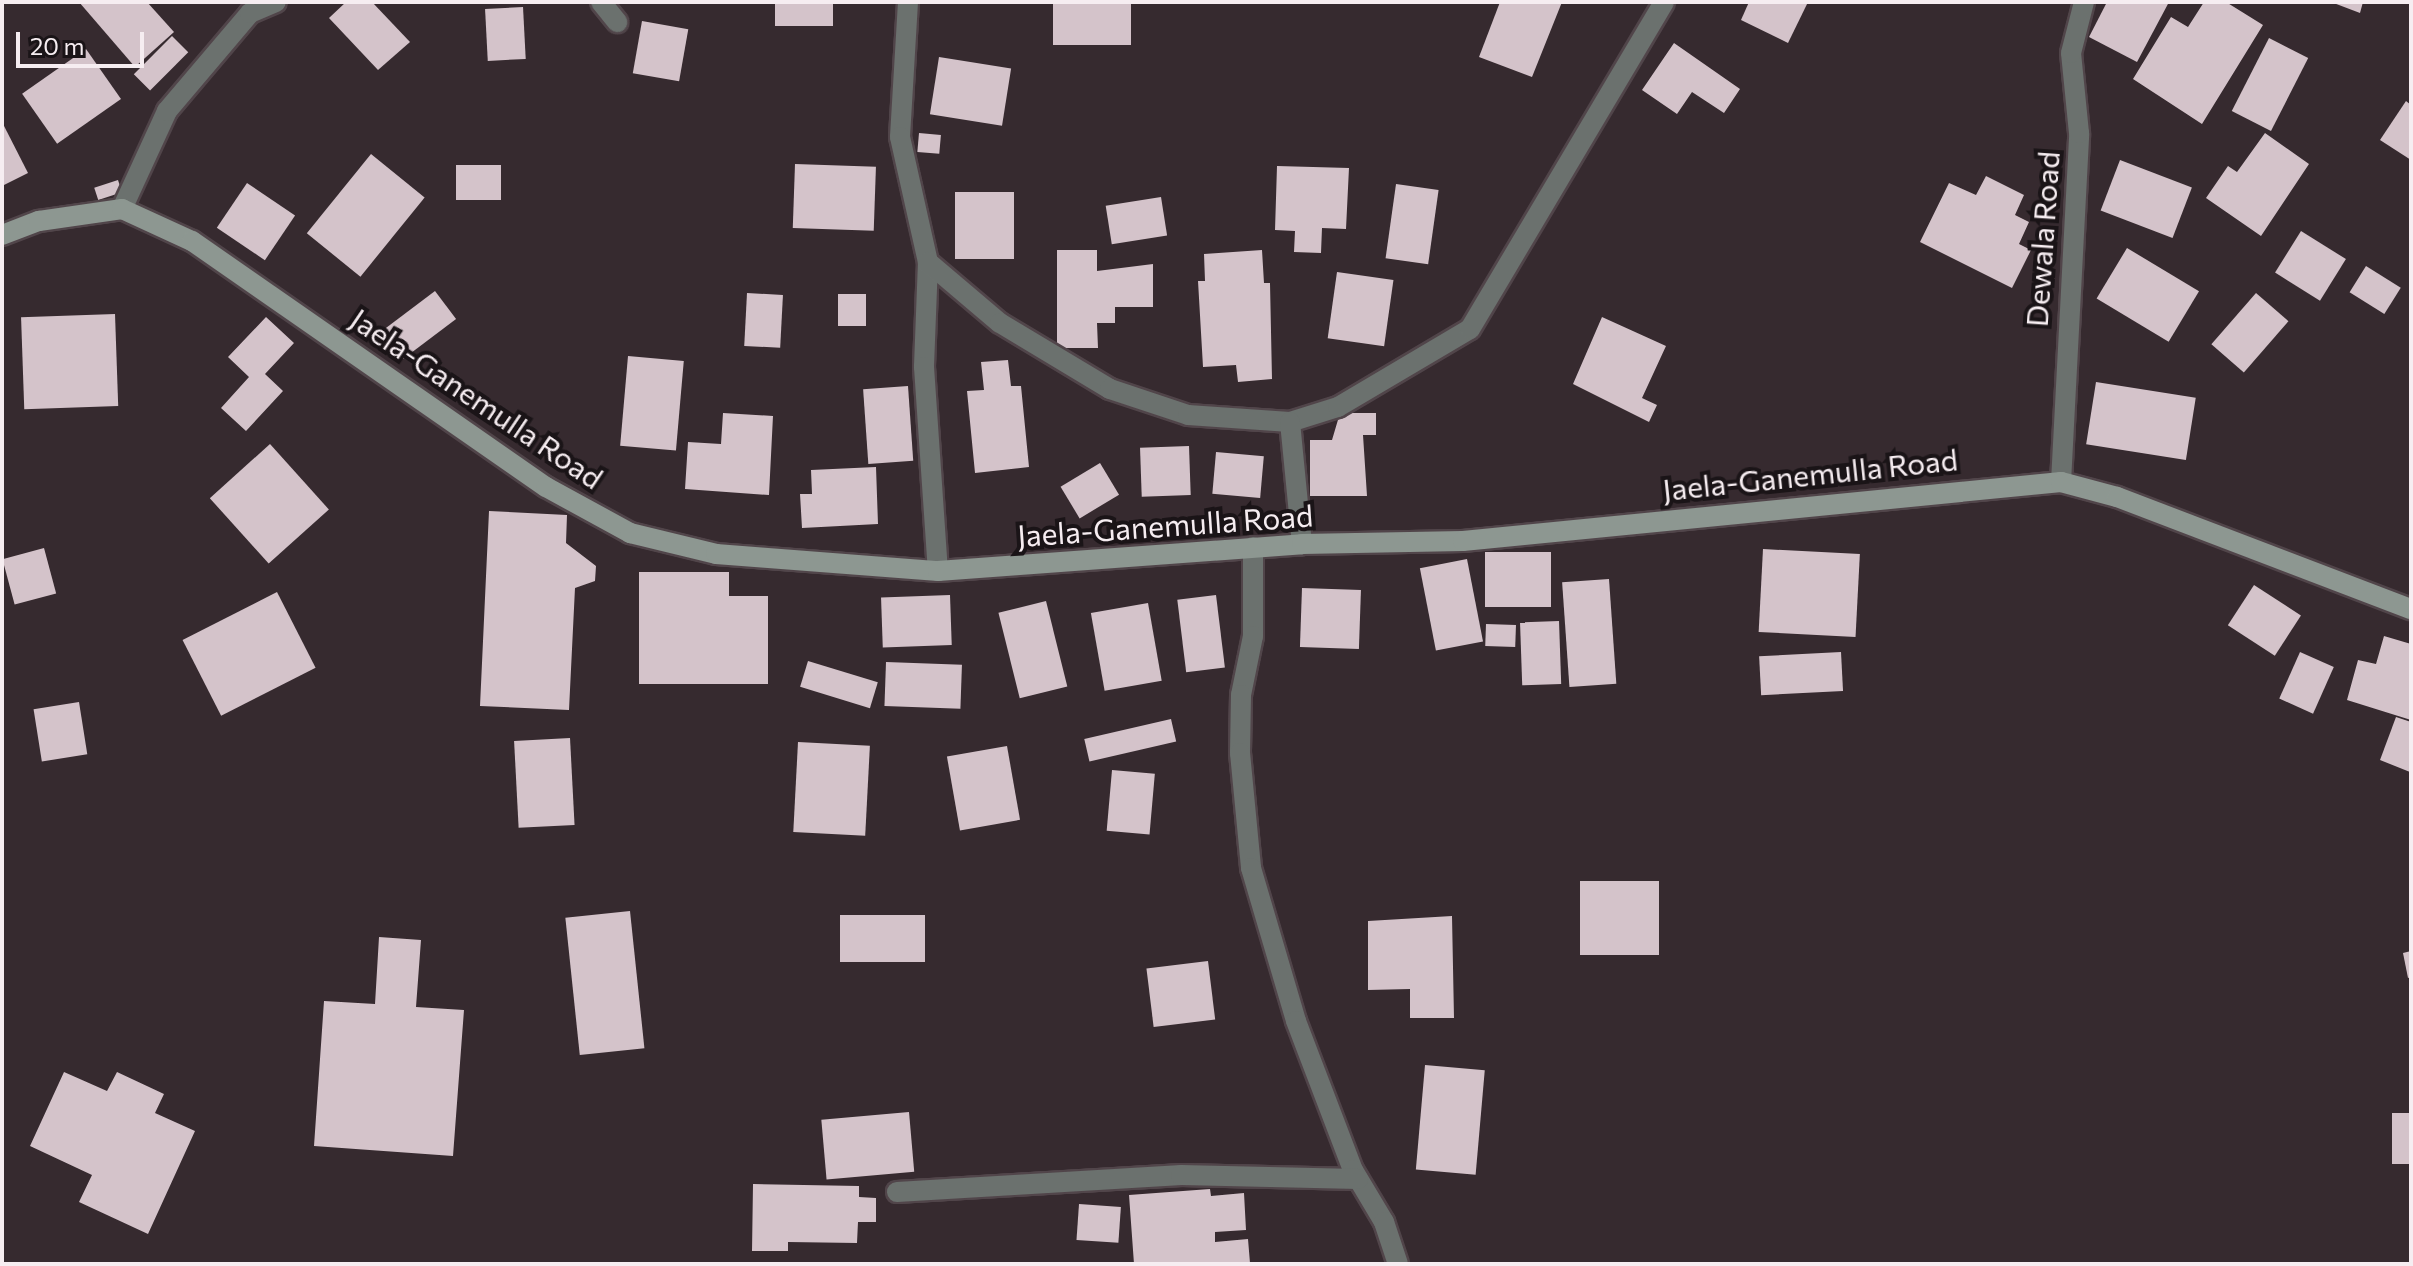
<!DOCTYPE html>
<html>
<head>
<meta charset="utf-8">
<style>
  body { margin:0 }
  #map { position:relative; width:2413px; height:1266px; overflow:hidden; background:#362a2f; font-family:Commissioner,sans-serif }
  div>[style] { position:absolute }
  .building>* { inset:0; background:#d4c3ca; transform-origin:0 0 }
  .roads { filter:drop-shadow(2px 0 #51454a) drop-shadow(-2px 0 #51454a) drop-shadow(0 2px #51454a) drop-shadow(0 -2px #51454a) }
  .minor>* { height:20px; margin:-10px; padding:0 10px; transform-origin:10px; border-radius:10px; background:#6b716e }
  .secondary>* { height:20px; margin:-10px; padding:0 10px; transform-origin:10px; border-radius:10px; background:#8d9791 }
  span { translate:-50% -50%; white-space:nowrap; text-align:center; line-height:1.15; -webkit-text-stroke:8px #1a1417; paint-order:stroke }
  .street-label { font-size:30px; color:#f6edf1 }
  .frame { position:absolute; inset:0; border:4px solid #f6edf1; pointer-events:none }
  .scale { position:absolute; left:16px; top:32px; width:128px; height:36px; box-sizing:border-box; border:4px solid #f6edf1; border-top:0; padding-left:10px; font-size:24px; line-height:28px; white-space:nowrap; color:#f6edf1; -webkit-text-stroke:6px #1a1417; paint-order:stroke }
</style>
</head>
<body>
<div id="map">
  <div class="building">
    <div style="clip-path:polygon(79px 2px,147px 2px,174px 32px,135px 67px)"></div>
    <div style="clip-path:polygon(346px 2px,372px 2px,410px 42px,378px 70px,329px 18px)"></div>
    <div style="left:775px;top:2px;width:58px;height:24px"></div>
    <div style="left:1053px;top:2px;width:78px;height:43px"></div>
    <div style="clip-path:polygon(1500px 2px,1562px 2px,1532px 77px,1479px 57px)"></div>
    <div style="clip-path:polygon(1749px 2px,1808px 2px,1788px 43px,1741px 20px)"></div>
    <div style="clip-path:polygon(2107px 2px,2169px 2px,2137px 62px,2089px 37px)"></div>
    <div style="clip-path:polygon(2204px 2px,2226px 2px,2263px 25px,2202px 124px,2133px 79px,2171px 17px,2188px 27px)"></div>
    <div style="clip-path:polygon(2331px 2px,2363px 2px,2360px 13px)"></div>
    <div style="left:523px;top:7px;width:52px;height:38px;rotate:87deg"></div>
    <div style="left:642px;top:21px;width:47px;height:53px;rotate:10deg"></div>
    <div style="left:172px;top:36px;width:23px;height:54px;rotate:45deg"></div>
    <div style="left:2269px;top:38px;width:44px;height:82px;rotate:27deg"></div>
    <div style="clip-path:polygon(1674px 43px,1740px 89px,1724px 113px,1692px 92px,1677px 114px,1642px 90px)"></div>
    <div style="left:86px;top:49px;width:61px;height:78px;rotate:55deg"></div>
    <div style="left:939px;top:57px;width:73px;height:58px;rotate:9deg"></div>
    <div style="clip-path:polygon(2406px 101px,2411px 105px,2411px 160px,2380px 140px)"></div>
    <div style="clip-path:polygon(2px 122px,28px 173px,2px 186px)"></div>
    <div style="left:919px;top:133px;width:22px;height:19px;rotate:5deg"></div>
    <div style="clip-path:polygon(2265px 133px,2309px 164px,2261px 236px,2206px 198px,2228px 166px,2237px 172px)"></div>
    <div style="left:371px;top:154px;width:69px;height:102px;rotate:39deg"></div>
    <div style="left:2120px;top:160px;width:77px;height:54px;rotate:21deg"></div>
    <div style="left:795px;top:164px;width:81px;height:64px;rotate:2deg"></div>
    <div style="left:501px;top:165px;width:35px;height:45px;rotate:90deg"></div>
    <div style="clip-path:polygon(1277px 166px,1349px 168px,1346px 229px,1322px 228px,1321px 253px,1294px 252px,1295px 231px,1275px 230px)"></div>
    <div style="clip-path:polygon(1986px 176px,2024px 195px,2015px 215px,2029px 222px,2019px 244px,2031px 250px,2012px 288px,1920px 242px,1949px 183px,1976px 195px)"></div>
    <div style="left:118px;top:180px;width:13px;height:25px;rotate:72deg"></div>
    <div style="left:247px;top:183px;width:58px;height:54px;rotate:34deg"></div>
    <div style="left:1396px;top:184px;width:43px;height:75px;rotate:8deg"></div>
    <div style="left:955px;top:192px;width:59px;height:67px"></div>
    <div style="left:1161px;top:197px;width:39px;height:56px;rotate:81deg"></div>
    <div style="left:2301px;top:231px;width:53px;height:49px;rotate:32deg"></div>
    <div style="left:2127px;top:248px;width:84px;height:59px;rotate:31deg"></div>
    <div style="clip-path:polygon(1057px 250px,1097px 250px,1097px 271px,1153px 264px,1153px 307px,1115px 307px,1115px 323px,1097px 323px,1098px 348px,1057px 348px)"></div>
    <div style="clip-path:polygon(1262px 250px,1264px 283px,1270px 283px,1272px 379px,1238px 382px,1236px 365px,1203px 367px,1198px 281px,1205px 281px,1204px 254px)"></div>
    <div style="left:2366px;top:266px;width:41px;height:31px;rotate:32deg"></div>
    <div style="left:1337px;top:272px;width:57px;height:67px;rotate:8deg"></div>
    <div style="left:435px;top:291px;width:35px;height:66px;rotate:53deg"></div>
    <div style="left:747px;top:293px;width:36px;height:53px;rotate:3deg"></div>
    <div style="left:2256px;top:293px;width:43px;height:68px;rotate:41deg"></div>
    <div style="left:838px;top:294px;width:28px;height:32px"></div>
    <div style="left:115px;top:314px;width:92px;height:94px;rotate:88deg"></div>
    <div style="clip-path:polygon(266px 317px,294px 343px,265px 374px,283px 391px,246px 431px,221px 408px,249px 377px,228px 357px)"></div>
    <div style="clip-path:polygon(1602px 317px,1666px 346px,1642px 398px,1657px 405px,1649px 422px,1573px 384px)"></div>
    <div style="left:628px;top:356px;width:56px;height:90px;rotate:5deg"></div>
    <div style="clip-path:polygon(1008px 360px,1011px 386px,1021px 386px,1029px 467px,975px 473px,967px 391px,984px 390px,981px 362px)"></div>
    <div style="left:2096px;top:382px;width:101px;height:63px;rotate:9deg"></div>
    <div style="left:908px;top:386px;width:75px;height:45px;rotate:86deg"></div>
    <div style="clip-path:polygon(723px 413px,773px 416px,769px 495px,685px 489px,688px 442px,721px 444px)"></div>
    <div style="clip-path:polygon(1340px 413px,1376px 413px,1376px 435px,1363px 435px,1367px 496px,1310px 496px,1310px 440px,1332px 440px)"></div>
    <div style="left:270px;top:444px;width:88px;height:81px;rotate:48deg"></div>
    <div style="left:1189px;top:446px;width:49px;height:49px;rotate:88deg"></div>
    <div style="left:1216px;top:452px;width:48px;height:42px;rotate:5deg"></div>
    <div style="left:1100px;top:463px;width:37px;height:46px;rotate:59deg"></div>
    <div style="clip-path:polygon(876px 467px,878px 524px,802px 528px,800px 494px,812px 494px,811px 470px)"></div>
    <div style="clip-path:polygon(489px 511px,567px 515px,566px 543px,596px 566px,595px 581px,575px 588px,569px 710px,480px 706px)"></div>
    <div style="left:44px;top:548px;width:47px;height:43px;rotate:75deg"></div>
    <div style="left:1763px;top:549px;width:97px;height:83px;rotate:3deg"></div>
    <div style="left:1485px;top:552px;width:66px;height:55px"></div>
    <div style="left:1467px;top:559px;width:84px;height:48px;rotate:79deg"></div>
    <div style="clip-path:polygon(639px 572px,729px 572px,729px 596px,768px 596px,768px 684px,639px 684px)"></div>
    <div style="left:1609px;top:579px;width:105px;height:47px;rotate:86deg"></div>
    <div style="left:2254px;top:585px;width:56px;height:48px;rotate:33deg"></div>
    <div style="left:1302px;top:588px;width:59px;height:59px;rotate:2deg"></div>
    <div style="left:277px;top:592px;width:85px;height:106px;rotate:63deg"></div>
    <div style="left:950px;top:595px;width:50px;height:69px;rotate:88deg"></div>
    <div style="left:1216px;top:595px;width:73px;height:39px;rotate:83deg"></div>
    <div style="left:1046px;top:601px;width:88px;height:49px;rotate:76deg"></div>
    <div style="left:1148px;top:603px;width:79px;height:58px;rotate:80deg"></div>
    <div style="left:1559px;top:621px;width:63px;height:39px;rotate:88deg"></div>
    <div style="left:1486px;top:624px;width:30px;height:22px;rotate:2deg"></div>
    <div style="clip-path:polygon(2384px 636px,2411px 644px,2411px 720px,2347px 700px,2358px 660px,2376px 664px)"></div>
    <div style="left:1841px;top:652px;width:39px;height:82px;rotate:87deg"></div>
    <div style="left:2300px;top:652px;width:37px;height:51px;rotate:24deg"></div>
    <div style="left:808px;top:661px;width:73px;height:27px;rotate:17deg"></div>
    <div style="left:886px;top:662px;width:76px;height:44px;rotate:2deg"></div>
    <div style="left:79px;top:702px;width:53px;height:46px;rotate:81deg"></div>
    <div style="clip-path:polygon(2396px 717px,2411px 722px,2410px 772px,2380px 760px)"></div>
    <div style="left:1171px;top:719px;width:23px;height:89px;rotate:77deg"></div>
    <div style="left:570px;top:738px;width:87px;height:56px;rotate:87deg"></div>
    <div style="left:798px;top:742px;width:72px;height:90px;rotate:3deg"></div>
    <div style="left:1007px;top:746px;width:75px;height:61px;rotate:80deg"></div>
    <div style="left:1112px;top:770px;width:43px;height:61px;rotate:5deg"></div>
    <div style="left:1580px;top:881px;width:79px;height:74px"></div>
    <div style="left:630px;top:911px;width:138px;height:65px;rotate:84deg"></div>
    <div style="left:840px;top:915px;width:85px;height:47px"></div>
    <div style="clip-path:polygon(1452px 916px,1454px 1018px,1410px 1018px,1410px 989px,1368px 990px,1368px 921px)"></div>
    <div style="clip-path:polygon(379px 937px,421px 940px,416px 1007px,464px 1010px,453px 1156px,314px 1146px,324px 1001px,375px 1004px)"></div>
    <div style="clip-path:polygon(2411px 951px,2411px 977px,2408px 978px,2403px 953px)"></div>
    <div style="left:1208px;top:961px;width:59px;height:62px;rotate:83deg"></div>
    <div style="left:1425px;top:1065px;width:60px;height:105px;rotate:5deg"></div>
    <div style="clip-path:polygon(64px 1072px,107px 1091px,117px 1072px,164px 1094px,155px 1113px,195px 1131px,148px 1234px,79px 1202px,92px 1175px,30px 1146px)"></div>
    <div style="left:909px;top:1112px;width:60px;height:88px;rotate:85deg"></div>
    <div style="left:2392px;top:1113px;width:19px;height:51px"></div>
    <div style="clip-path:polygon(753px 1184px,859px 1186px,859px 1197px,876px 1198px,876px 1222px,858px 1222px,857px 1243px,788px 1242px,788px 1251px,752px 1251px)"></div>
    <div style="clip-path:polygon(1210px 1189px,1211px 1196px,1244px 1193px,1246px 1230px,1215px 1232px,1215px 1242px,1248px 1239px,1250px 1263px,1134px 1264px,1129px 1195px)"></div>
    <div style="left:1079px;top:1204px;width:42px;height:36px;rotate:4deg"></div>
  </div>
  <div class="roads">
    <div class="minor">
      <div style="left:601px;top:2px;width:26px;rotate:51deg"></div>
      <div style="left:908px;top:2px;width:135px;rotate:93.4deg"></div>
      <div style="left:900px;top:137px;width:128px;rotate:77.4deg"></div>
      <div style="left:928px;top:262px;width:105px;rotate:92.2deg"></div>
      <div style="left:924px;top:367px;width:204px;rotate:86.1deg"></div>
      <div style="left:122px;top:209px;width:108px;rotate:-65.3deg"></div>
      <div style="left:167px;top:111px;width:128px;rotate:-49.7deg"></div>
      <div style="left:250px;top:13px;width:28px;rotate:-23deg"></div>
      <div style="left:928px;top:262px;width:94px;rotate:40.3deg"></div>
      <div style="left:1000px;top:323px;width:128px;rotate:31deg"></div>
      <div style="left:1110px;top:389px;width:82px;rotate:18.4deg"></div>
      <div style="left:1188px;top:415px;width:102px;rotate:3.9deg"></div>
      <div style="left:1290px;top:422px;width:50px;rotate:-17.4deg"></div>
      <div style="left:1338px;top:407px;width:153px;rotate:-30.6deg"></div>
      <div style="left:1470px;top:329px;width:380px;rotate:-59.3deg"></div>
      <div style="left:1290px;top:422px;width:123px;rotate:84.4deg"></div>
      <div style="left:2061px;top:482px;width:349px;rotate:-87deg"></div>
      <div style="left:2079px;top:133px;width:80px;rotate:-95.7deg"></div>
      <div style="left:2071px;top:53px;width:53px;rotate:-75.7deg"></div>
      <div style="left:1253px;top:547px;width:89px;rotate:90deg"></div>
      <div style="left:1253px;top:636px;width:60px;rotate:101.5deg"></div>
      <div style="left:1241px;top:695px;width:58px;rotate:91deg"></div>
      <div style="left:1240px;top:753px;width:116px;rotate:84.5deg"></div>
      <div style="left:1251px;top:868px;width:159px;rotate:73.6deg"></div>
      <div style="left:1296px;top:1021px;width:160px;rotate:69.1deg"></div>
      <div style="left:1353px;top:1170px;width:61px;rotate:59.2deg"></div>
      <div style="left:1384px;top:1222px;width:44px;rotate:71.6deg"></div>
      <div style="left:897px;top:1192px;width:285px;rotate:-3.4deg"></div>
      <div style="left:1181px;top:1175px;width:177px;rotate:1.3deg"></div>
    </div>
    <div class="secondary">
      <div style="left:2px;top:235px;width:40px;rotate:-21deg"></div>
      <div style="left:39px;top:221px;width:84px;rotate:-8.2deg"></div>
      <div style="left:122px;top:209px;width:77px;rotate:24.6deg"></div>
      <div style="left:192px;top:241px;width:431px;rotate:34.8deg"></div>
      <div style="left:546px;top:487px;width:96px;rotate:28.7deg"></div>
      <div style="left:630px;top:533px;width:89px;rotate:13.7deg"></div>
      <div style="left:716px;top:554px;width:223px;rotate:4.4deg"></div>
      <div style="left:938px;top:571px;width:365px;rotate:-4.2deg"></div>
      <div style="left:1302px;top:544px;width:161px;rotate:-1.1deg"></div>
      <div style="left:1463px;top:541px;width:601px;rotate:-5.63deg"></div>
      <div style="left:2061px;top:482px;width:58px;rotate:15deg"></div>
      <div style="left:2117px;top:497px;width:315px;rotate:20.9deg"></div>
    </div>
  </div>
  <div class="street-label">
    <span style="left:2042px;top:239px;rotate:-86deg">Dewala Road</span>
    <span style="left:477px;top:398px;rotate:34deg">Jaela-Ganemulla Road</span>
    <span style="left:1810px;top:474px;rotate:-6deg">Jaela-Ganemulla Road</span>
    <span style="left:1165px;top:525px;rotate:-4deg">Jaela-Ganemulla Road</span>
  </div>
  <div class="frame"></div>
  <div class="scale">20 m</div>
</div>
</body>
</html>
